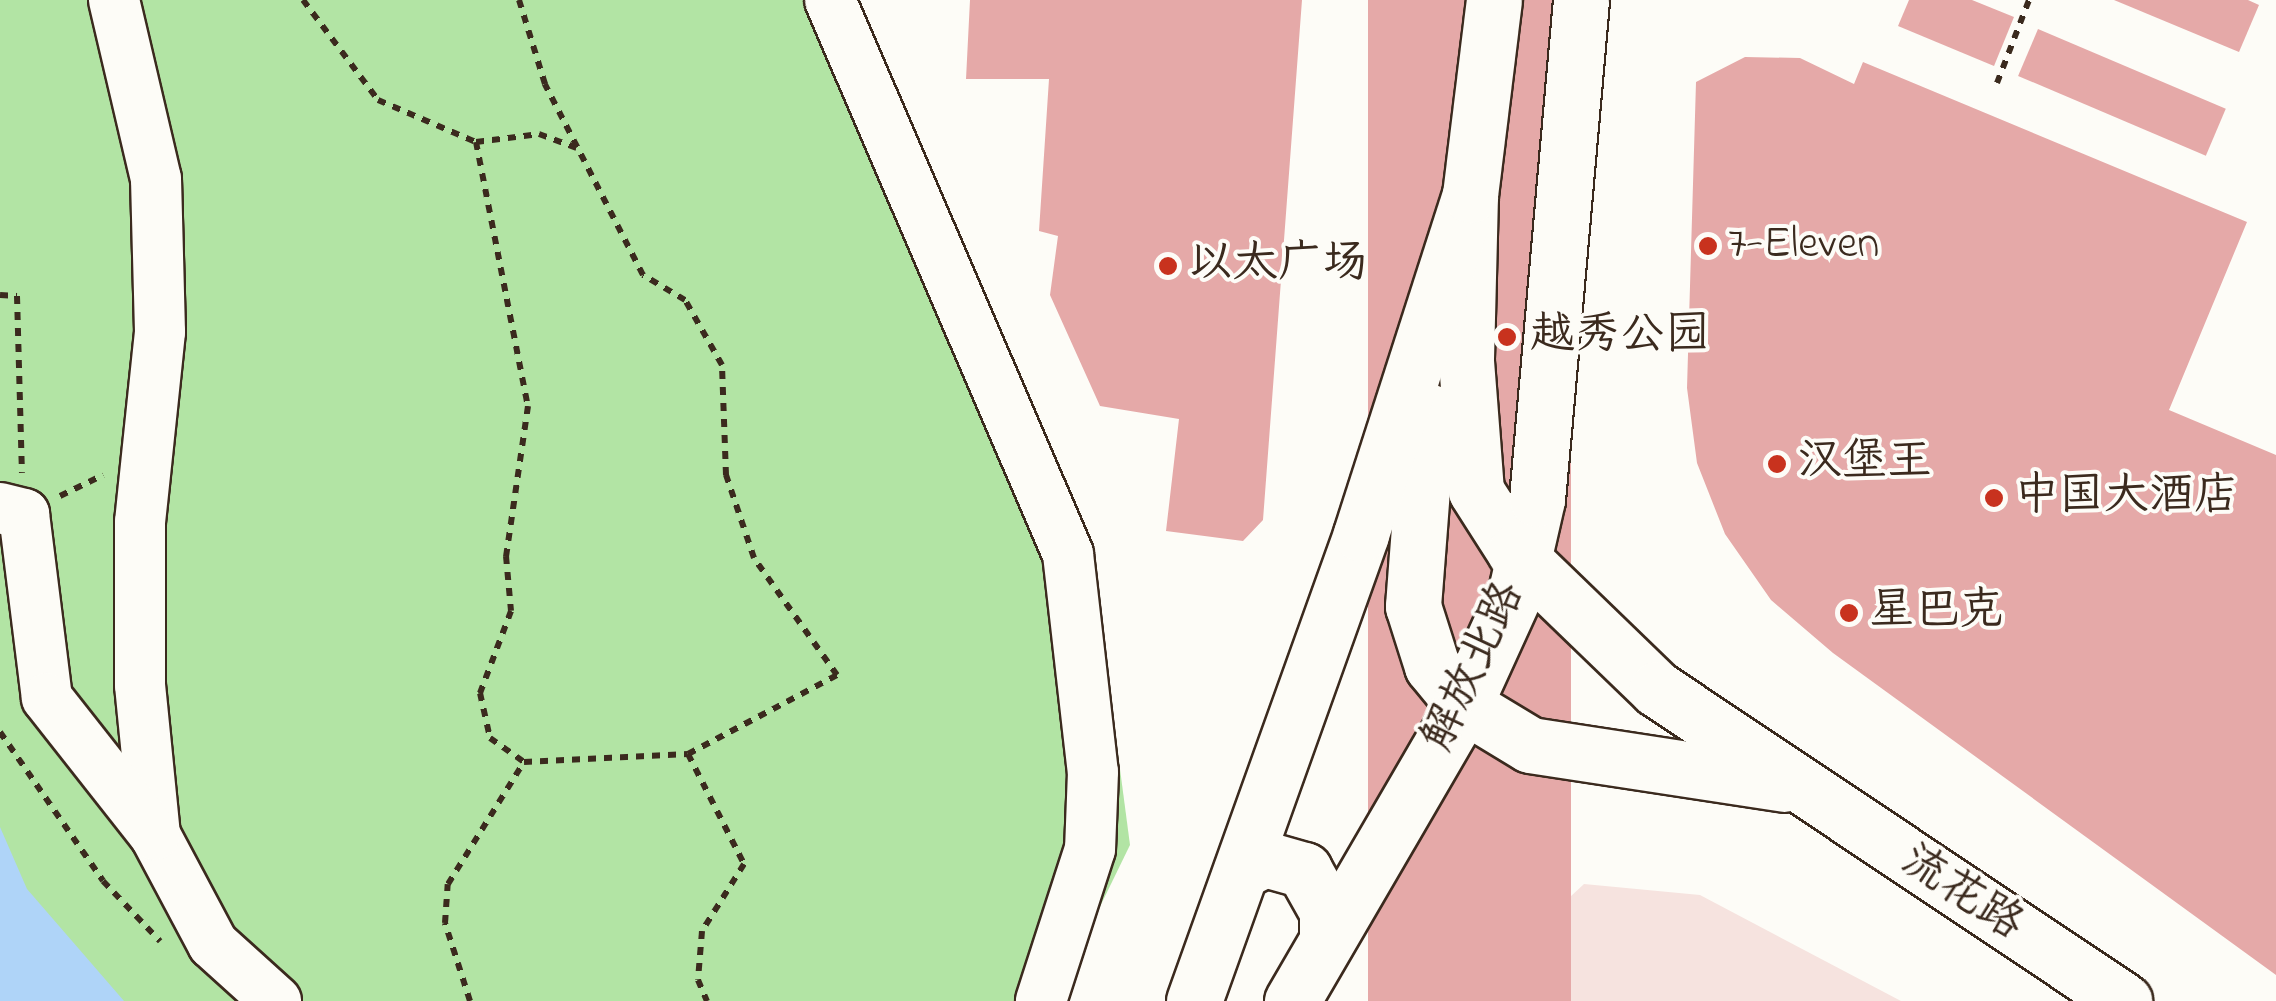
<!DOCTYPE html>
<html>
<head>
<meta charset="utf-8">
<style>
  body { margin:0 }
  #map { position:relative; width:2276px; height:1001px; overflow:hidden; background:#fdfcf7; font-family:"Indie Flower","LXGW WenKai TC",sans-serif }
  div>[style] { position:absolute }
  .built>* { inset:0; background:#f6e3df }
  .green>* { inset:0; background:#b2e4a4 }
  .water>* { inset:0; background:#afd4f8 }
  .building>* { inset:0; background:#e5a9a8; transform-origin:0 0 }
  .path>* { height:6px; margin-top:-3px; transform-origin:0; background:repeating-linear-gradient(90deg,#3b2a1e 0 8px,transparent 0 16px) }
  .roads { filter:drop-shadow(2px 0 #3b2a1e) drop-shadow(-2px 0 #3b2a1e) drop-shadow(0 2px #3b2a1e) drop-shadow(0 -2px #3b2a1e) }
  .minor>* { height:50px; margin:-25px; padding:0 25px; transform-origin:25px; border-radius:25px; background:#fdfcf7 }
  .major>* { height:55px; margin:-27.5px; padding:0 27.5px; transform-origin:27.5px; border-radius:27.5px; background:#fdfcf7 }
  .dots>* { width:28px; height:28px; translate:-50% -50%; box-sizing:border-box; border:5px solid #fdfcf7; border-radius:50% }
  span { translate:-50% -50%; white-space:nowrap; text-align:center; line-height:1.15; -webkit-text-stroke:8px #fdfcf7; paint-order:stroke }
  .poi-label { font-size:45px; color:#3b2a1e }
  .left { translate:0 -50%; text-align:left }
  .street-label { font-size:45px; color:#3b2a1e }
</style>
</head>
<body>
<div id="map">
  <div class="built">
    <div style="clip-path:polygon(1584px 884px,1700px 895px,1901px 1001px,1458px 1001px)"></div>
  </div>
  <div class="green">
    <div style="clip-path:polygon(0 0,856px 0,1091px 549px,1130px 845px,1054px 1001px,0 1001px)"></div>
  </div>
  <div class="water">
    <div style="clip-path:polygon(0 827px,27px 889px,124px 1001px,0 1001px)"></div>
  </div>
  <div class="building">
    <div style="clip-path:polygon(970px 0,1302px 0,1263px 520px,1243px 541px,1166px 531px,1179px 419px,1100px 406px,1050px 295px,1058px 236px,1039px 231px,1049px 79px,966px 79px)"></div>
    <div style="left:1368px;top:0;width:203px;height:1008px"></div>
    <div style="clip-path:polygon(1909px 0,1972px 0,2014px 17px,1994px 66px,1898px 26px)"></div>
    <div style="clip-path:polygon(2114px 0,2248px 0,2259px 5px,2239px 52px)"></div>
    <div style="left:2038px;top:29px;width:204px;height:51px;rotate:23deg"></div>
    <div style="clip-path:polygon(1745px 57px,1800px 58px,1854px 84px,1863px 62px,2247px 222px,2169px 410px,2276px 455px,2276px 975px,1833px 653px,1771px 600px,1725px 534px,1697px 463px,1687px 388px,1696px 82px)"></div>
  </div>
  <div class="path">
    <div style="left:303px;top:0;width:125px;rotate:53.1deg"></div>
    <div style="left:378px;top:100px;width:107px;rotate:23.2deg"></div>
    <div style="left:476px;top:142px;width:269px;rotate:78.9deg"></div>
    <div style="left:528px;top:406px;width:152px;rotate:98.3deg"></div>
    <div style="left:506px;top:556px;width:55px;rotate:84.8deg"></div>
    <div style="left:511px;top:611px;width:88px;rotate:110.7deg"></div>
    <div style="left:480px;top:693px;width:46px;rotate:77.5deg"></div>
    <div style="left:490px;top:738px;width:42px;rotate:35.2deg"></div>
    <div style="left:524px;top:762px;width:164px;rotate:-2.8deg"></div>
    <div style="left:688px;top:754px;width:169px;rotate:-27.9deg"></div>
    <div style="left:837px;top:675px;width:143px;rotate:-125.4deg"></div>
    <div style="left:754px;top:558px;width:88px;rotate:-108.6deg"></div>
    <div style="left:726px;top:475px;width:110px;rotate:-92.1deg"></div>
    <div style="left:722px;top:365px;width:75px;rotate:-119.6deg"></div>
    <div style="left:685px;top:300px;width:49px;rotate:-149.2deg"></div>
    <div style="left:643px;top:275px;width:215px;rotate:-117.2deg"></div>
    <div style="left:545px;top:84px;width:88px;rotate:-107.2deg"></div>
    <div style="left:1997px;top:83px;width:89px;rotate:-68.9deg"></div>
    <div style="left:476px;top:142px;width:64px;rotate:-7.2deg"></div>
    <div style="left:539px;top:134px;width:40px;rotate:20.2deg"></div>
    <div style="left:0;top:295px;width:17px;rotate:3deg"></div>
    <div style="left:17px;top:296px;width:177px;rotate:88.4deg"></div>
    <div style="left:60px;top:496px;width:48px;rotate:-26deg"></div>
    <div style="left:0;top:732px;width:181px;rotate:55.3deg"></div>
    <div style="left:103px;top:881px;width:83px;rotate:46.5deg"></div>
    <div style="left:688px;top:754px;width:123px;rotate:63deg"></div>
    <div style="left:744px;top:864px;width:79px;rotate:122.1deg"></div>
    <div style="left:702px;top:931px;width:49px;rotate:94.7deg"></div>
    <div style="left:698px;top:980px;width:23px;rotate:67deg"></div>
    <div style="left:470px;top:1001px;width:82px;rotate:-107.8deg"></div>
    <div style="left:445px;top:923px;width:39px;rotate:-86deg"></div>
    <div style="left:448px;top:884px;width:144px;rotate:-58.1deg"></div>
  </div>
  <div class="roads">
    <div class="minor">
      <div style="left:114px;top:0;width:184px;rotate:76.8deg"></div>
      <div style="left:156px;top:179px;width:153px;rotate:88.5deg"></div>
      <div style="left:160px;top:332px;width:191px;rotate:96deg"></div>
      <div style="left:140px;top:522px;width:163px;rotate:90deg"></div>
      <div style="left:140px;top:685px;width:151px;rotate:84.3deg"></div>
      <div style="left:155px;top:835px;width:123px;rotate:62deg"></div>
      <div style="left:213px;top:944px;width:85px;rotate:42.1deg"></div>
      <div style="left:830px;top:0;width:603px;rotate:66.75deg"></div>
      <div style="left:1068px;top:554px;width:219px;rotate:83.5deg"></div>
      <div style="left:1093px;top:772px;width:77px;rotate:92.2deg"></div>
      <div style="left:1090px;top:849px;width:160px;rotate:107.9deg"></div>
      <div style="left:0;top:508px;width:25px;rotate:14deg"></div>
      <div style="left:24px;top:514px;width:185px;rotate:82.9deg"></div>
      <div style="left:47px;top:698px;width:174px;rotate:51.8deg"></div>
    </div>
    <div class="major">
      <div style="left:1470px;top:195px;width:166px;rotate:91.4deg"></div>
      <div style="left:1466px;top:361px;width:130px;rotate:85.6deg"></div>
      <div style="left:1476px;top:491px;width:72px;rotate:57.4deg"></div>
      <div style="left:1515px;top:552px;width:197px;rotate:44deg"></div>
      <div style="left:1657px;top:689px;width:562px;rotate:33.75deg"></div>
      <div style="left:1428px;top:411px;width:196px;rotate:94.4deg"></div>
      <div style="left:1413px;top:606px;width:63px;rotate:72.4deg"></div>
      <div style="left:1432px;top:666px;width:50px;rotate:50.6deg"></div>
      <div style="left:1464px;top:705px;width:77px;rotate:31.2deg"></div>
      <div style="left:1530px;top:745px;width:257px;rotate:8.7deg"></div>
      <div style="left:1241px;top:871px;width:27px;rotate:-27deg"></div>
      <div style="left:1265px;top:859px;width:41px;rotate:15.8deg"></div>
      <div style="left:1304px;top:870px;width:47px;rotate:60.7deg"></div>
      <div style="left:1327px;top:911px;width:29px;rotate:90deg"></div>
      <div style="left:1194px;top:1001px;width:496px;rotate:-70.3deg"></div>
      <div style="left:1361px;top:534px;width:356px;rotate:-72.2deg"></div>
      <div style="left:1470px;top:195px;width:196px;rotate:-83deg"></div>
      <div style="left:1292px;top:1001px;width:342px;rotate:-59.8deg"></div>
      <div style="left:1464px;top:705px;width:125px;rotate:-65.5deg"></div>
      <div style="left:1516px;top:591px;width:94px;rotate:-77.1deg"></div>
      <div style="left:1537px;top:499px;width:501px;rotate:-84.96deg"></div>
    </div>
  </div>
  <div class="dots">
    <div style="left:1708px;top:246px;background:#c8321e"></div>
    <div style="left:1168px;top:266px;background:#c8321e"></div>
    <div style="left:1507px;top:337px;background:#c8321e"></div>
    <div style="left:1777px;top:464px;background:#c8321e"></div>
    <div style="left:1994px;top:498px;background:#c8321e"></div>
    <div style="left:1849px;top:613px;background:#c8321e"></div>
  </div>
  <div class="poi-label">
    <span class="left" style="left:1728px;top:246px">7-Eleven</span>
    <span class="left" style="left:1188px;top:266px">以太广场</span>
    <span class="left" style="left:1530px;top:337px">越秀公园</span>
    <span class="left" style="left:1797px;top:464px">汉堡王</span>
    <span class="left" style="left:2014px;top:498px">中国大酒店</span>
    <span class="left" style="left:1869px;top:613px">星巴克</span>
  </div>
  <div class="street-label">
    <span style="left:1475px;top:667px;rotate:-65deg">解放北路</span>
    <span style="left:1961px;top:894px;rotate:33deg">流花路</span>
  </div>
</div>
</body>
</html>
